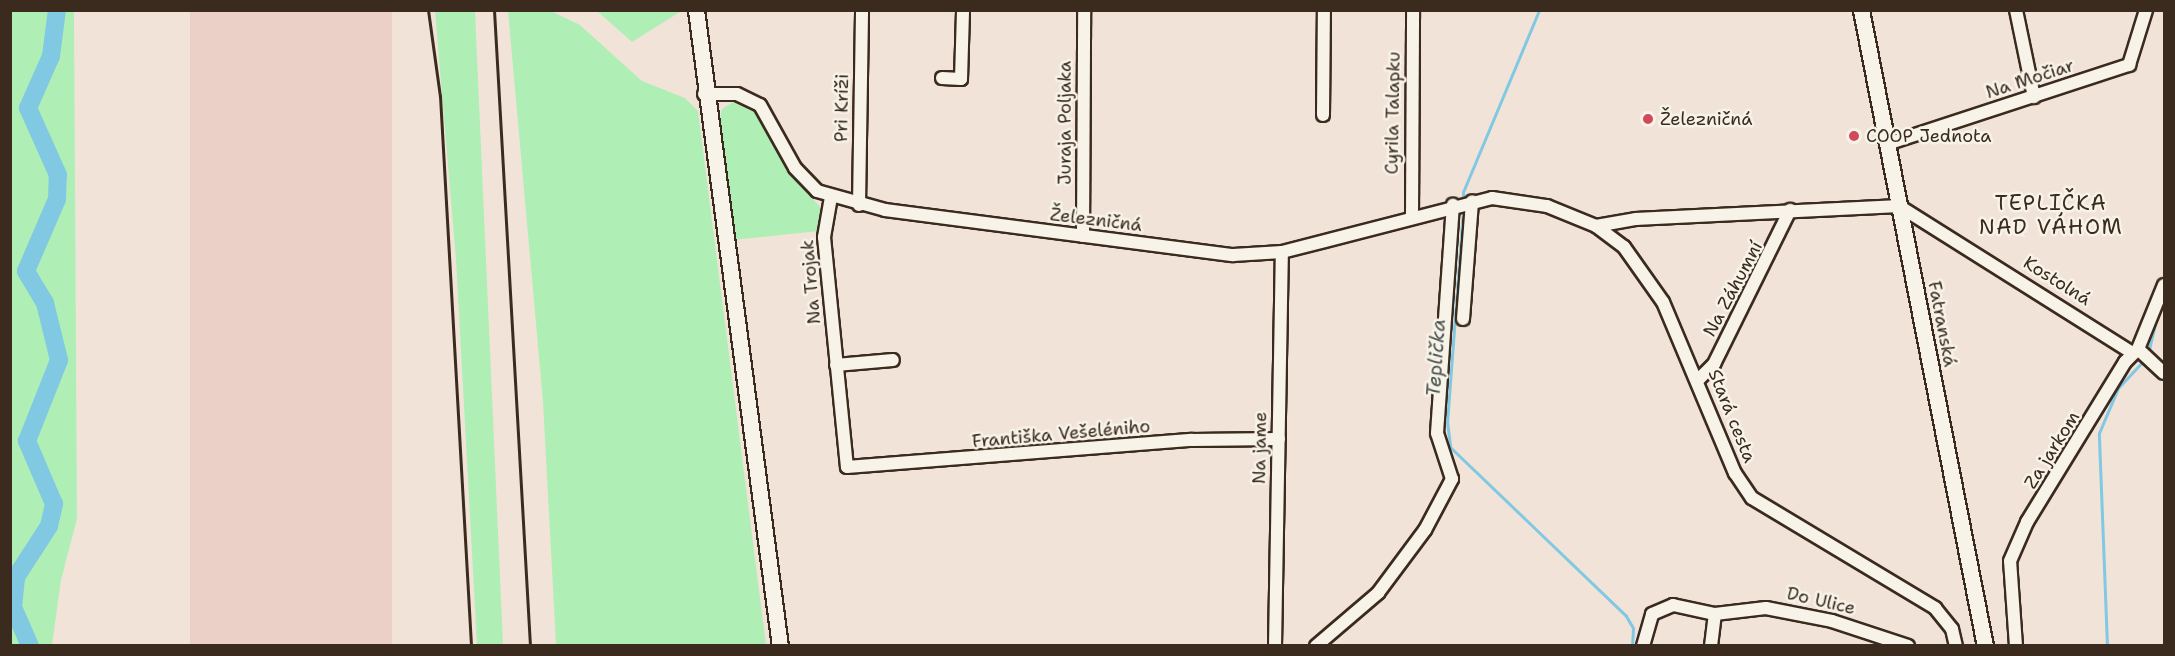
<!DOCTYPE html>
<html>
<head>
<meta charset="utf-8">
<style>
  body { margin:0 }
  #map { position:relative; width:2175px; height:656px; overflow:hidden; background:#f2e3d9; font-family:"Shantell Sans",sans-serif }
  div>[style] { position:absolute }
  .built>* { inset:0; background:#ebd0c7; transform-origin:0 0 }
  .green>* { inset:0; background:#afefb6 }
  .stream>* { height:3px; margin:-1.5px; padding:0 1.5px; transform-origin:1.5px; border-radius:1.5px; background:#81c8e2 }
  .river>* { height:18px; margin:-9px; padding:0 9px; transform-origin:9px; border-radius:9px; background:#81c8e2 }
  .roads { filter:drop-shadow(2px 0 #3b2a1e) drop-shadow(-2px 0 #3b2a1e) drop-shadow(0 2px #3b2a1e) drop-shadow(0 -2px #3b2a1e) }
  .minor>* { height:12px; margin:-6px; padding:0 6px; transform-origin:6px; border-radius:6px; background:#f7f3e8 }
  .major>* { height:15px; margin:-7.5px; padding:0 7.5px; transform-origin:7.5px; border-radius:7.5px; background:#f7f3e8 }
  .rail>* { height:3px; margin:-1.5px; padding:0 1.5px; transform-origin:1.5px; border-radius:1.5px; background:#3b2a1e }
  .dots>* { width:16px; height:16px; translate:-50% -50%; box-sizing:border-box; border:3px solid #f7f3e8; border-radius:50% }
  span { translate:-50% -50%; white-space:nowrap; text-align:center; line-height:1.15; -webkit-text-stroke:5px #f7f3e8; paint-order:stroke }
  .street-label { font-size:18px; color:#3b2a1e }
  .poi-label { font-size:18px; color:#3b2a1e }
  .left { translate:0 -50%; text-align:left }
  .water-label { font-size:20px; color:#4c524f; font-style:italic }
  .quarter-label { font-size:21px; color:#3b2a1e; letter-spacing:1.5px }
  .frame { position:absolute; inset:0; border:12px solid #3b2a1e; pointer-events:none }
</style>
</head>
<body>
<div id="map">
  <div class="built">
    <div style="left:190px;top:11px;width:202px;height:635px"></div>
  </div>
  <div class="green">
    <div style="clip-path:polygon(11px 10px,74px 11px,77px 519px,61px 580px,52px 645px,11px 645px)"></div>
    <div style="clip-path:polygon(683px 10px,632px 42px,597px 11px,597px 10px)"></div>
    <div style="clip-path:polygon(435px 11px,475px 11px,503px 645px,477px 645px,456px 260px)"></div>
    <div style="clip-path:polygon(508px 11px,551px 11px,580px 25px,642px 81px,685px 98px,698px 111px,766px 645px,556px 645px,543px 402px)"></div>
    <div style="clip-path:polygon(733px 102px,761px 115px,788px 171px,821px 208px,819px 231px,732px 240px,720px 119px,722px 109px)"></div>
  </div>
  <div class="stream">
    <div style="left:1463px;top:203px;width:11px;rotate:-90deg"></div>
    <div style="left:1463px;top:192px;width:197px;rotate:-67.3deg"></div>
    <div style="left:1463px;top:210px;width:212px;rotate:94.3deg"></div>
    <div style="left:1447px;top:421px;width:26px;rotate:83deg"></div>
    <div style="left:1450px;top:447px;width:244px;rotate:43.8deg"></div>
    <div style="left:1626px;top:616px;width:14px;rotate:60deg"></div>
    <div style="left:1633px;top:628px;width:18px;rotate:93deg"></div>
    <div style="left:2148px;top:354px;width:32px;rotate:-77deg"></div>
    <div style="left:2107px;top:646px;width:213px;rotate:-92.2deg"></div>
    <div style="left:2099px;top:433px;width:49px;rotate:-67.1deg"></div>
    <div style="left:2118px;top:388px;width:38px;rotate:-47deg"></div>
  </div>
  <div class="river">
    <div style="left:30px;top:646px;width:43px;rotate:-113.6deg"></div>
    <div style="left:13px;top:607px;width:30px;rotate:-84deg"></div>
    <div style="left:16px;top:577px;width:61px;rotate:-57.1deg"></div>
    <div style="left:49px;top:526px;width:23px;rotate:-77deg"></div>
    <div style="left:54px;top:504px;width:69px;rotate:-113.2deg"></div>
    <div style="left:27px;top:441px;width:87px;rotate:-68.4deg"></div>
    <div style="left:59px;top:360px;width:59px;rotate:-103.8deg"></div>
    <div style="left:45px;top:303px;width:37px;rotate:-121deg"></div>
    <div style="left:26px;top:271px;width:78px;rotate:-66.7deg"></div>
    <div style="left:57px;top:199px;width:24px;rotate:-88deg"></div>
    <div style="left:58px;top:175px;width:73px;rotate:-114.1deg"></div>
    <div style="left:28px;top:108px;width:57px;rotate:-66.1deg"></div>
    <div style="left:51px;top:56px;width:46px;rotate:-82.6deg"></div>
  </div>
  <div class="roads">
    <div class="minor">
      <div style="left:2016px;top:10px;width:89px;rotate:78.3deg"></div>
      <div style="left:942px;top:78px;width:19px;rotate:3deg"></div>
      <div style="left:961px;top:79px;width:69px;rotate:-88.3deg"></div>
      <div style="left:704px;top:94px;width:33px"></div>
      <div style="left:737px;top:94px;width:25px;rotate:26deg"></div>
      <div style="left:760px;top:105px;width:72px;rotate:60.9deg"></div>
      <div style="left:795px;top:168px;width:32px;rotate:46deg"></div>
      <div style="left:817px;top:191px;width:71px;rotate:15.6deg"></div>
      <div style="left:885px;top:210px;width:351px;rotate:7.4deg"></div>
      <div style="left:1233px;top:255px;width:49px;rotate:-3.5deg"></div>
      <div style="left:1282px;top:252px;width:217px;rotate:-14.4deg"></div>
      <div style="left:1492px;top:198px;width:56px;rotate:8.3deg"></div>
      <div style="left:1547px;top:206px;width:53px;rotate:22.2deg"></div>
      <div style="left:1596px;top:226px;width:35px;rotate:37deg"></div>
      <div style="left:1624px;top:247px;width:67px;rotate:54.7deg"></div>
      <div style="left:1663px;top:302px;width:186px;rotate:67.2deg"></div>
      <div style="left:1735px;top:473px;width:30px;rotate:56deg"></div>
      <div style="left:1752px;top:498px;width:214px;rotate:31deg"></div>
      <div style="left:1935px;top:608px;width:27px;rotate:51deg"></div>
      <div style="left:1952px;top:629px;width:17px;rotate:77deg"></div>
      <div style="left:1323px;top:115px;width:105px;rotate:-89.5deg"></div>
      <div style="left:1887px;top:144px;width:255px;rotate:-18.1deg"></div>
      <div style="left:2129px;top:65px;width:58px;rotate:-72.8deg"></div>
      <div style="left:831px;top:197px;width:41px;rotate:99.9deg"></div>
      <div style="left:824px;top:237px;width:231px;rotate:84.3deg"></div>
      <div style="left:847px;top:467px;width:346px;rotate:-4.5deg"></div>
      <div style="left:1192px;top:440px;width:87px;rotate:-0.7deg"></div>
      <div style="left:859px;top:205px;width:195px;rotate:-89.1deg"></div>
      <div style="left:1412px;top:216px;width:206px;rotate:-89.7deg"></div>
      <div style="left:1596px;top:226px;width:41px;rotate:-9.9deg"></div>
      <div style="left:1636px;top:219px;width:263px;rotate:-2.8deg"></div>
      <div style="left:1899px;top:206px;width:275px;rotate:32.2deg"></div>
      <div style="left:1083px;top:236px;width:226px;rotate:-89.7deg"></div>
      <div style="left:1463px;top:319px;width:118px;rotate:-85.6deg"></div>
      <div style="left:2138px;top:349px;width:35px;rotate:43deg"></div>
      <div style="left:836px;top:365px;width:57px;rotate:-5deg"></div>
      <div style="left:1698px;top:380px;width:23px;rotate:-45deg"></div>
      <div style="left:1714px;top:364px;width:172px;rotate:-63.7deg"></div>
      <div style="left:1275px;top:646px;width:394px;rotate:-89deg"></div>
      <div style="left:1316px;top:646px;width:82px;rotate:-40.5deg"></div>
      <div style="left:1378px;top:593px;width:79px;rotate:-53.3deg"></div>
      <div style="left:1425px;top:530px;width:58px;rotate:-62.1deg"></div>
      <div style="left:1452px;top:479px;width:48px;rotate:-108.1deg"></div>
      <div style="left:1437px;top:433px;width:229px;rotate:-86deg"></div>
      <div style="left:1643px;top:646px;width:33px;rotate:-74deg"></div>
      <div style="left:1652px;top:614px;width:23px;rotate:-23deg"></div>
      <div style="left:1673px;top:605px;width:43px;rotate:12.1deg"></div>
      <div style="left:1715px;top:614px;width:51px;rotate:-6.7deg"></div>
      <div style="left:1766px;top:608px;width:67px;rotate:11.1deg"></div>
      <div style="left:1832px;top:621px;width:80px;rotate:18.2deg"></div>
      <div style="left:1711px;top:646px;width:32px;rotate:-83deg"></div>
      <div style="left:2016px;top:646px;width:85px;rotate:-94deg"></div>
      <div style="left:2010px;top:561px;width:43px;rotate:-66.4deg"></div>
      <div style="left:2027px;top:522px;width:188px;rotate:-58.5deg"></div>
      <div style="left:2125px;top:362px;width:18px;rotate:-45deg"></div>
      <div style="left:2138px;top:349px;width:69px;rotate:-67.9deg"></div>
    </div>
    <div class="major">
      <div style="left:696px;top:10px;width:642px;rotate:82.48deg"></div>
      <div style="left:1861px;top:10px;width:648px;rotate:78.97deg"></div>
    </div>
  </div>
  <div class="rail">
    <div style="left:428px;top:10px;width:87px;rotate:82.1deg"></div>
    <div style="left:440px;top:96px;width:551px;rotate:86.77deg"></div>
    <div style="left:494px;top:10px;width:637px;rotate:86.76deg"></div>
  </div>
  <div class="dots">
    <div style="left:1648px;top:119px;background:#d1495b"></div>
    <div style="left:1854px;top:136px;background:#d1495b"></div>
  </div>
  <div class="street-label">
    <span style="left:2030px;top:79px;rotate:-18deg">Na Močiar</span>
    <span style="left:842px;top:108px;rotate:-89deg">Pri Kríži</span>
    <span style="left:1393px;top:113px;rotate:-89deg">Cyrila Talapku</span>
    <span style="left:1065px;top:123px;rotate:-90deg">Juraja Poljaka</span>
    <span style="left:1096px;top:220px;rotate:7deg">Železničná</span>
    <span style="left:2057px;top:281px;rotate:32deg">Kostolná</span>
    <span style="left:811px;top:282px;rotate:-95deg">Na Trojak</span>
    <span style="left:1733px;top:289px;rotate:-62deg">Na Záhumní</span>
    <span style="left:1942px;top:324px;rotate:79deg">Fatranská</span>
    <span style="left:1732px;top:416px;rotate:68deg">Stará cesta</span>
    <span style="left:1061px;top:434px;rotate:-5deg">Františka Vešeléniho</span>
    <span style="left:1260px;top:448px;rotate:-89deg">Na jame</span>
    <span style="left:2052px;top:450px;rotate:-58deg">Za jarkom</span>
    <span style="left:1821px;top:601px;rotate:13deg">Do Ulice</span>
  </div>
  <div class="poi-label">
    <span class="left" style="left:1660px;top:119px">Železničná</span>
    <span class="left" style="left:1866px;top:136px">COOP Jednota</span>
  </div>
  <div class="water-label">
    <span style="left:1436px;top:358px;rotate:-86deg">Teplička</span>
  </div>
  <div class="quarter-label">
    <span style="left:2051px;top:215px">TEPLIČKA<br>NAD VÁHOM</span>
  </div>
  <div class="frame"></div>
</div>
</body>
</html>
